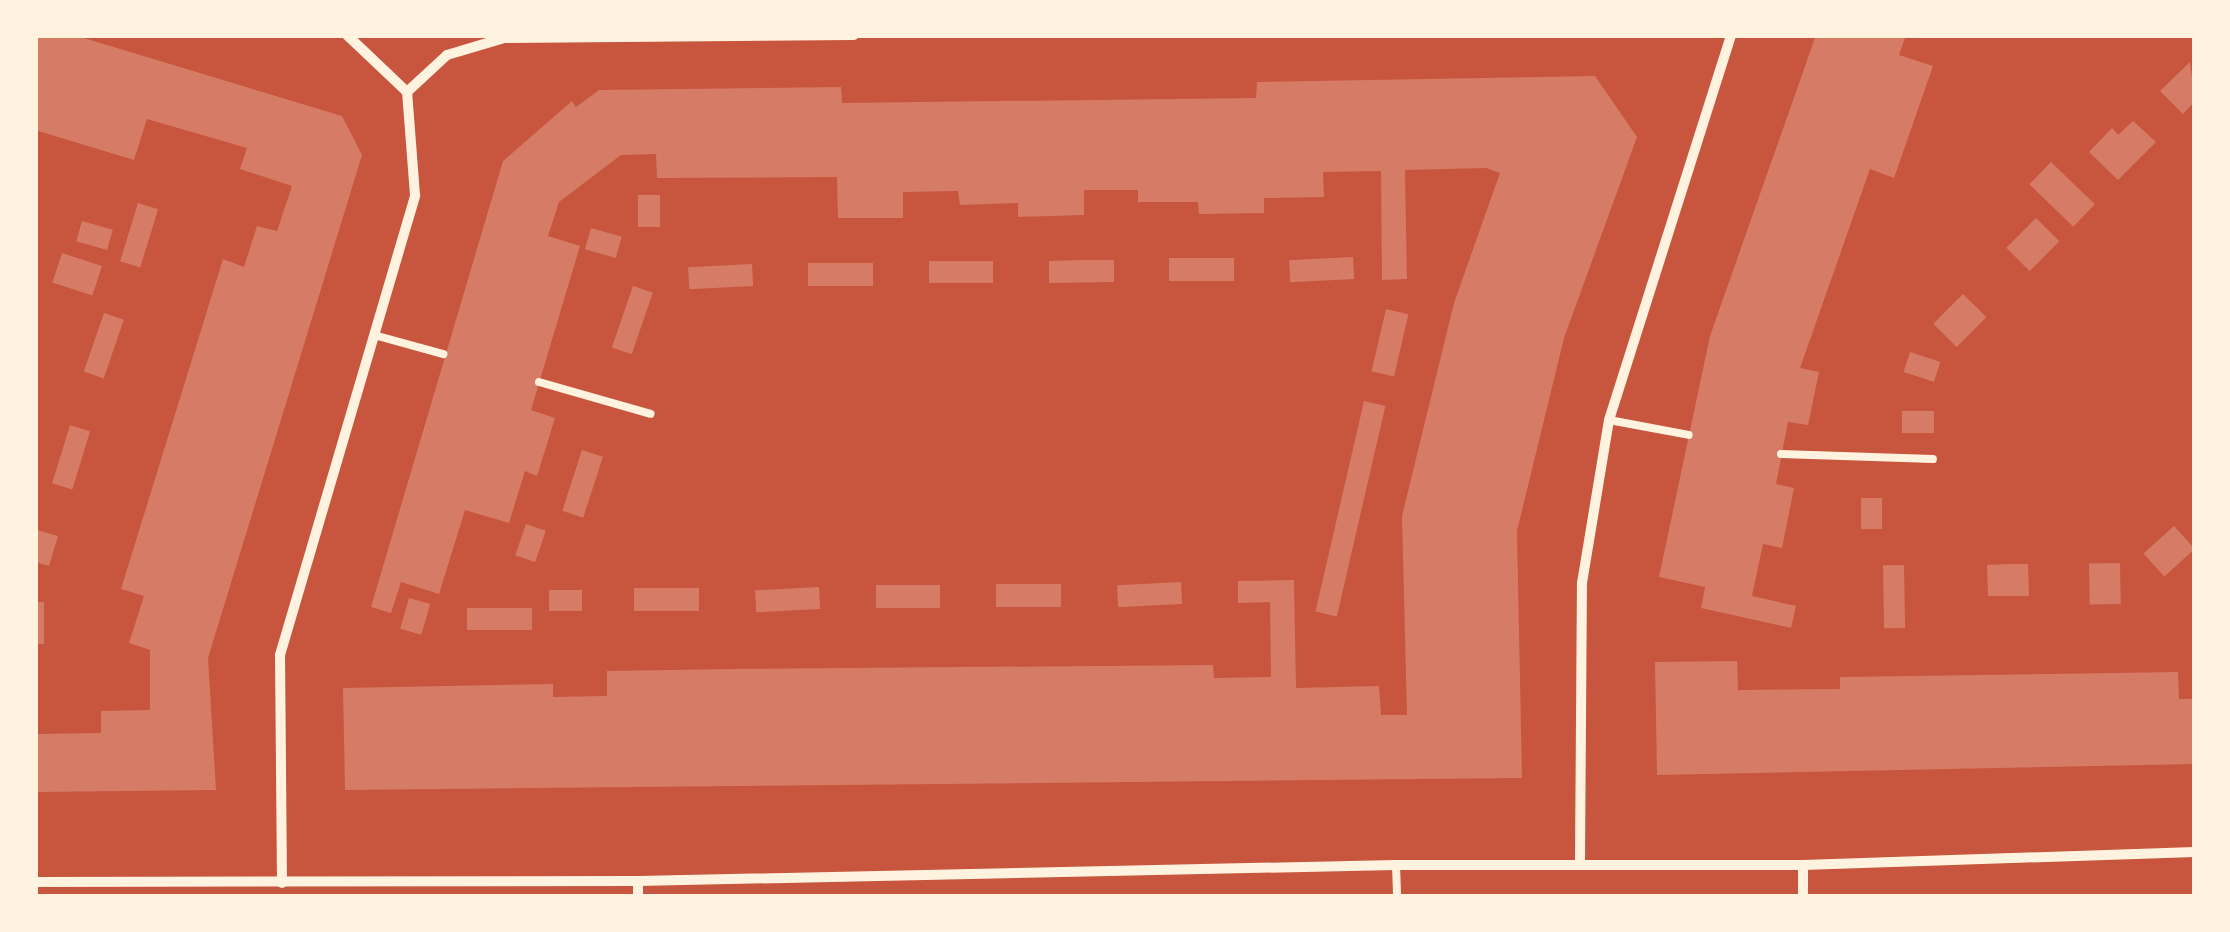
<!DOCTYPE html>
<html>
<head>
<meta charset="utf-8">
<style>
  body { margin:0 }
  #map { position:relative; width:2230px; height:932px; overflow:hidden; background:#c8553d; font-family:"PT Sans Narrow",sans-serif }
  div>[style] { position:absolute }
  .building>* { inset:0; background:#d67c66; transform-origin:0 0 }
  .service>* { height:8px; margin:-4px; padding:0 4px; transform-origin:4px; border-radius:4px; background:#fff3e0 }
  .minor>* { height:10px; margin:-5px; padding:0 5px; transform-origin:5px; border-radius:5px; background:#fff3e0 }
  span { translate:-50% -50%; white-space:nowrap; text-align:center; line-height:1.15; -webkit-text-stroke:10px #fff3e0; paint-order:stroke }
  .frame { position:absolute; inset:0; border:38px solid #fff3e0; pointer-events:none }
</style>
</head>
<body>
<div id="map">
  <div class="building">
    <div style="clip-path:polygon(35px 35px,74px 35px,342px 116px,362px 155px,208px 658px,216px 790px,35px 792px,35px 734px,101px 733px,101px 711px,150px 710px,150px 650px,129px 643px,144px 596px,121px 589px,223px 259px,244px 267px,257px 226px,277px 231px,292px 186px,240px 169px,247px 148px,147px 119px,134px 160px,35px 130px)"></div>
    <div style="clip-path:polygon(1816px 35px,1906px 35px,1899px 55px,1933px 66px,1894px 178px,1870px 169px,1800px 368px,1819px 372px,1808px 425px,1788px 422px,1776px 484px,1794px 488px,1782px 548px,1763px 544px,1752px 596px,1796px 606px,1791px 628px,1701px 608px,1705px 587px,1659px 577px,1710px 336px)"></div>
    <div style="clip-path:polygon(2190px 62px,2195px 101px,2183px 114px,2160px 91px)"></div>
    <div style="clip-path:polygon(1595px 76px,1637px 137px,1564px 338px,1517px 531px,1522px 778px,345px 790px,343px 688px,553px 684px,553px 697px,607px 696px,607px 671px,730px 669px,1213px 665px,1214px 678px,1271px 677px,1270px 602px,1238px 603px,1238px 581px,1294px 580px,1296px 688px,1379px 686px,1381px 715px,1407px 715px,1402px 516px,1454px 303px,1500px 173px,1486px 168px,1405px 170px,1407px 279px,1382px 280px,1381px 171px,1323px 172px,1324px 197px,1264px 198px,1264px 213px,1199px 214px,1198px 202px,1138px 202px,1138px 190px,1084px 190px,1084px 215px,1018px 217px,1018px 203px,960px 205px,958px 191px,903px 192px,903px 218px,838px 218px,837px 177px,657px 178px,656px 154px,621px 155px,559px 202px,548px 236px,580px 246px,531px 410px,555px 418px,537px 476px,525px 471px,509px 523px,465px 510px,439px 594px,401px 582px,391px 613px,371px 607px,503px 161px,572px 101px,576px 107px,599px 90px,841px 87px,842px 103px,1256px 98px,1257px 82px)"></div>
    <div style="clip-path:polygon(2133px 121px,2156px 142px,2118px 180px,2089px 152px,2112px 128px,2118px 135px)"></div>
    <div style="left:2051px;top:162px;width:61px;height:31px;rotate:44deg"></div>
    <div style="left:638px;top:195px;width:22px;height:32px"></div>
    <div style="left:138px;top:203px;width:21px;height:61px;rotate:17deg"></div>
    <div style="left:2036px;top:218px;width:33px;height:42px;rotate:45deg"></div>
    <div style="left:82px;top:221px;width:32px;height:21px;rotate:16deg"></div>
    <div style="left:591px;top:228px;width:32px;height:22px;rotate:16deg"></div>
    <div style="left:62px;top:253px;width:42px;height:31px;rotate:18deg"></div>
    <div style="left:1353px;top:257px;width:22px;height:64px;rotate:87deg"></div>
    <div style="left:1234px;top:258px;width:23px;height:65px;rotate:90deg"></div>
    <div style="clip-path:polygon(1081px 260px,1114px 260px,1114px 282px,1049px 283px,1049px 261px)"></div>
    <div style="left:993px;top:261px;width:22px;height:64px;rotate:90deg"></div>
    <div style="left:808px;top:263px;width:65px;height:23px"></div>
    <div style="left:752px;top:264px;width:22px;height:64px;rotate:87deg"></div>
    <div style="left:633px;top:286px;width:21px;height:65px;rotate:19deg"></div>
    <div style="left:1963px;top:294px;width:33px;height:42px;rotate:45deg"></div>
    <div style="left:1386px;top:309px;width:23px;height:64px;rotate:13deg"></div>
    <div style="left:104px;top:313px;width:21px;height:62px;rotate:19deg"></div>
    <div style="left:1910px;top:352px;width:32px;height:21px;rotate:18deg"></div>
    <div style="left:1364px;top:401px;width:22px;height:216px;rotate:13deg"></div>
    <div style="left:1934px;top:411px;width:22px;height:32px;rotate:90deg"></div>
    <div style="left:70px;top:425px;width:21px;height:61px;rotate:17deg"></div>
    <div style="left:582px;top:450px;width:22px;height:64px;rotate:18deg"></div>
    <div style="left:1861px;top:498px;width:21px;height:31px"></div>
    <div style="left:526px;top:524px;width:21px;height:33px;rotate:19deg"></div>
    <div style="left:2174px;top:526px;width:31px;height:41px;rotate:48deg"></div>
    <div style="clip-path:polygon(37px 530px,58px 536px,49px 566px,35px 562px)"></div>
    <div style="left:2120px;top:563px;width:41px;height:31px;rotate:89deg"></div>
    <div style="clip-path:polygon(2008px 564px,2028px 564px,2029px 596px,1988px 596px,1987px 565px)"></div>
    <div style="left:1904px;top:565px;width:63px;height:21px;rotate:89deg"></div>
    <div style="left:1181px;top:582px;width:22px;height:64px;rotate:87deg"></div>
    <div style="left:996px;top:584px;width:65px;height:23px"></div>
    <div style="left:940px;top:585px;width:23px;height:64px;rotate:90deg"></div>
    <div style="left:819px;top:587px;width:22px;height:64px;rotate:87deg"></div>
    <div style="left:699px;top:588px;width:23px;height:65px;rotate:90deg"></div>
    <div style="left:549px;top:590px;width:33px;height:21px"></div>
    <div style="left:409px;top:598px;width:22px;height:32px;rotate:16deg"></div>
    <div style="left:35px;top:602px;width:9px;height:42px"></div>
    <div style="left:532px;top:608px;width:22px;height:65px;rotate:90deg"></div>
    <div style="clip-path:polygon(1737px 661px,1738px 690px,1840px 689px,1840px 677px,2178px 672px,2179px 699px,2195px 699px,2195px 764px,1657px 775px,1655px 662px)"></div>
  </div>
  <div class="service">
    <div style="left:374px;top:335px;width:72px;rotate:15.4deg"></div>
    <div style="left:539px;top:382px;width:116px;rotate:15.9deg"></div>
    <div style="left:1609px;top:420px;width:81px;rotate:10.6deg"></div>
    <div style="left:1781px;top:454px;width:152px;rotate:1.9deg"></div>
    <div style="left:1396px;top:865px;width:32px;rotate:88deg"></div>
  </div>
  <div class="minor">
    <div style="left:347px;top:35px;width:83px;rotate:43.5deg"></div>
    <div style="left:407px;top:92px;width:54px;rotate:-42.8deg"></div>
    <div style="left:447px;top:55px;width:59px;rotate:-16.6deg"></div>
    <div style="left:504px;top:38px;width:350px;rotate:-0.5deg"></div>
    <div style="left:1580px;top:862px;width:279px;rotate:-89.6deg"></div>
    <div style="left:1582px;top:583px;width:165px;rotate:-80.6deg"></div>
    <div style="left:1609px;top:420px;width:404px;rotate:-72.4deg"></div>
    <div style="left:1803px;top:865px;width:32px;rotate:90deg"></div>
    <div style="left:638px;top:881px;width:16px;rotate:90deg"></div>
    <div style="left:35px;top:882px;width:603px;rotate:-0.1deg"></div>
    <div style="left:638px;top:881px;width:758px;rotate:-1.21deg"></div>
    <div style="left:1396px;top:865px;width:407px"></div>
    <div style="left:1803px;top:865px;width:392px;rotate:-1.9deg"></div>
    <div style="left:282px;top:883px;width:228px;rotate:-90.5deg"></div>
    <div style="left:280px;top:655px;width:479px;rotate:-73.6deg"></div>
    <div style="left:415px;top:195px;width:103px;rotate:-94.4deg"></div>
  </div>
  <div class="frame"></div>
</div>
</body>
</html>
